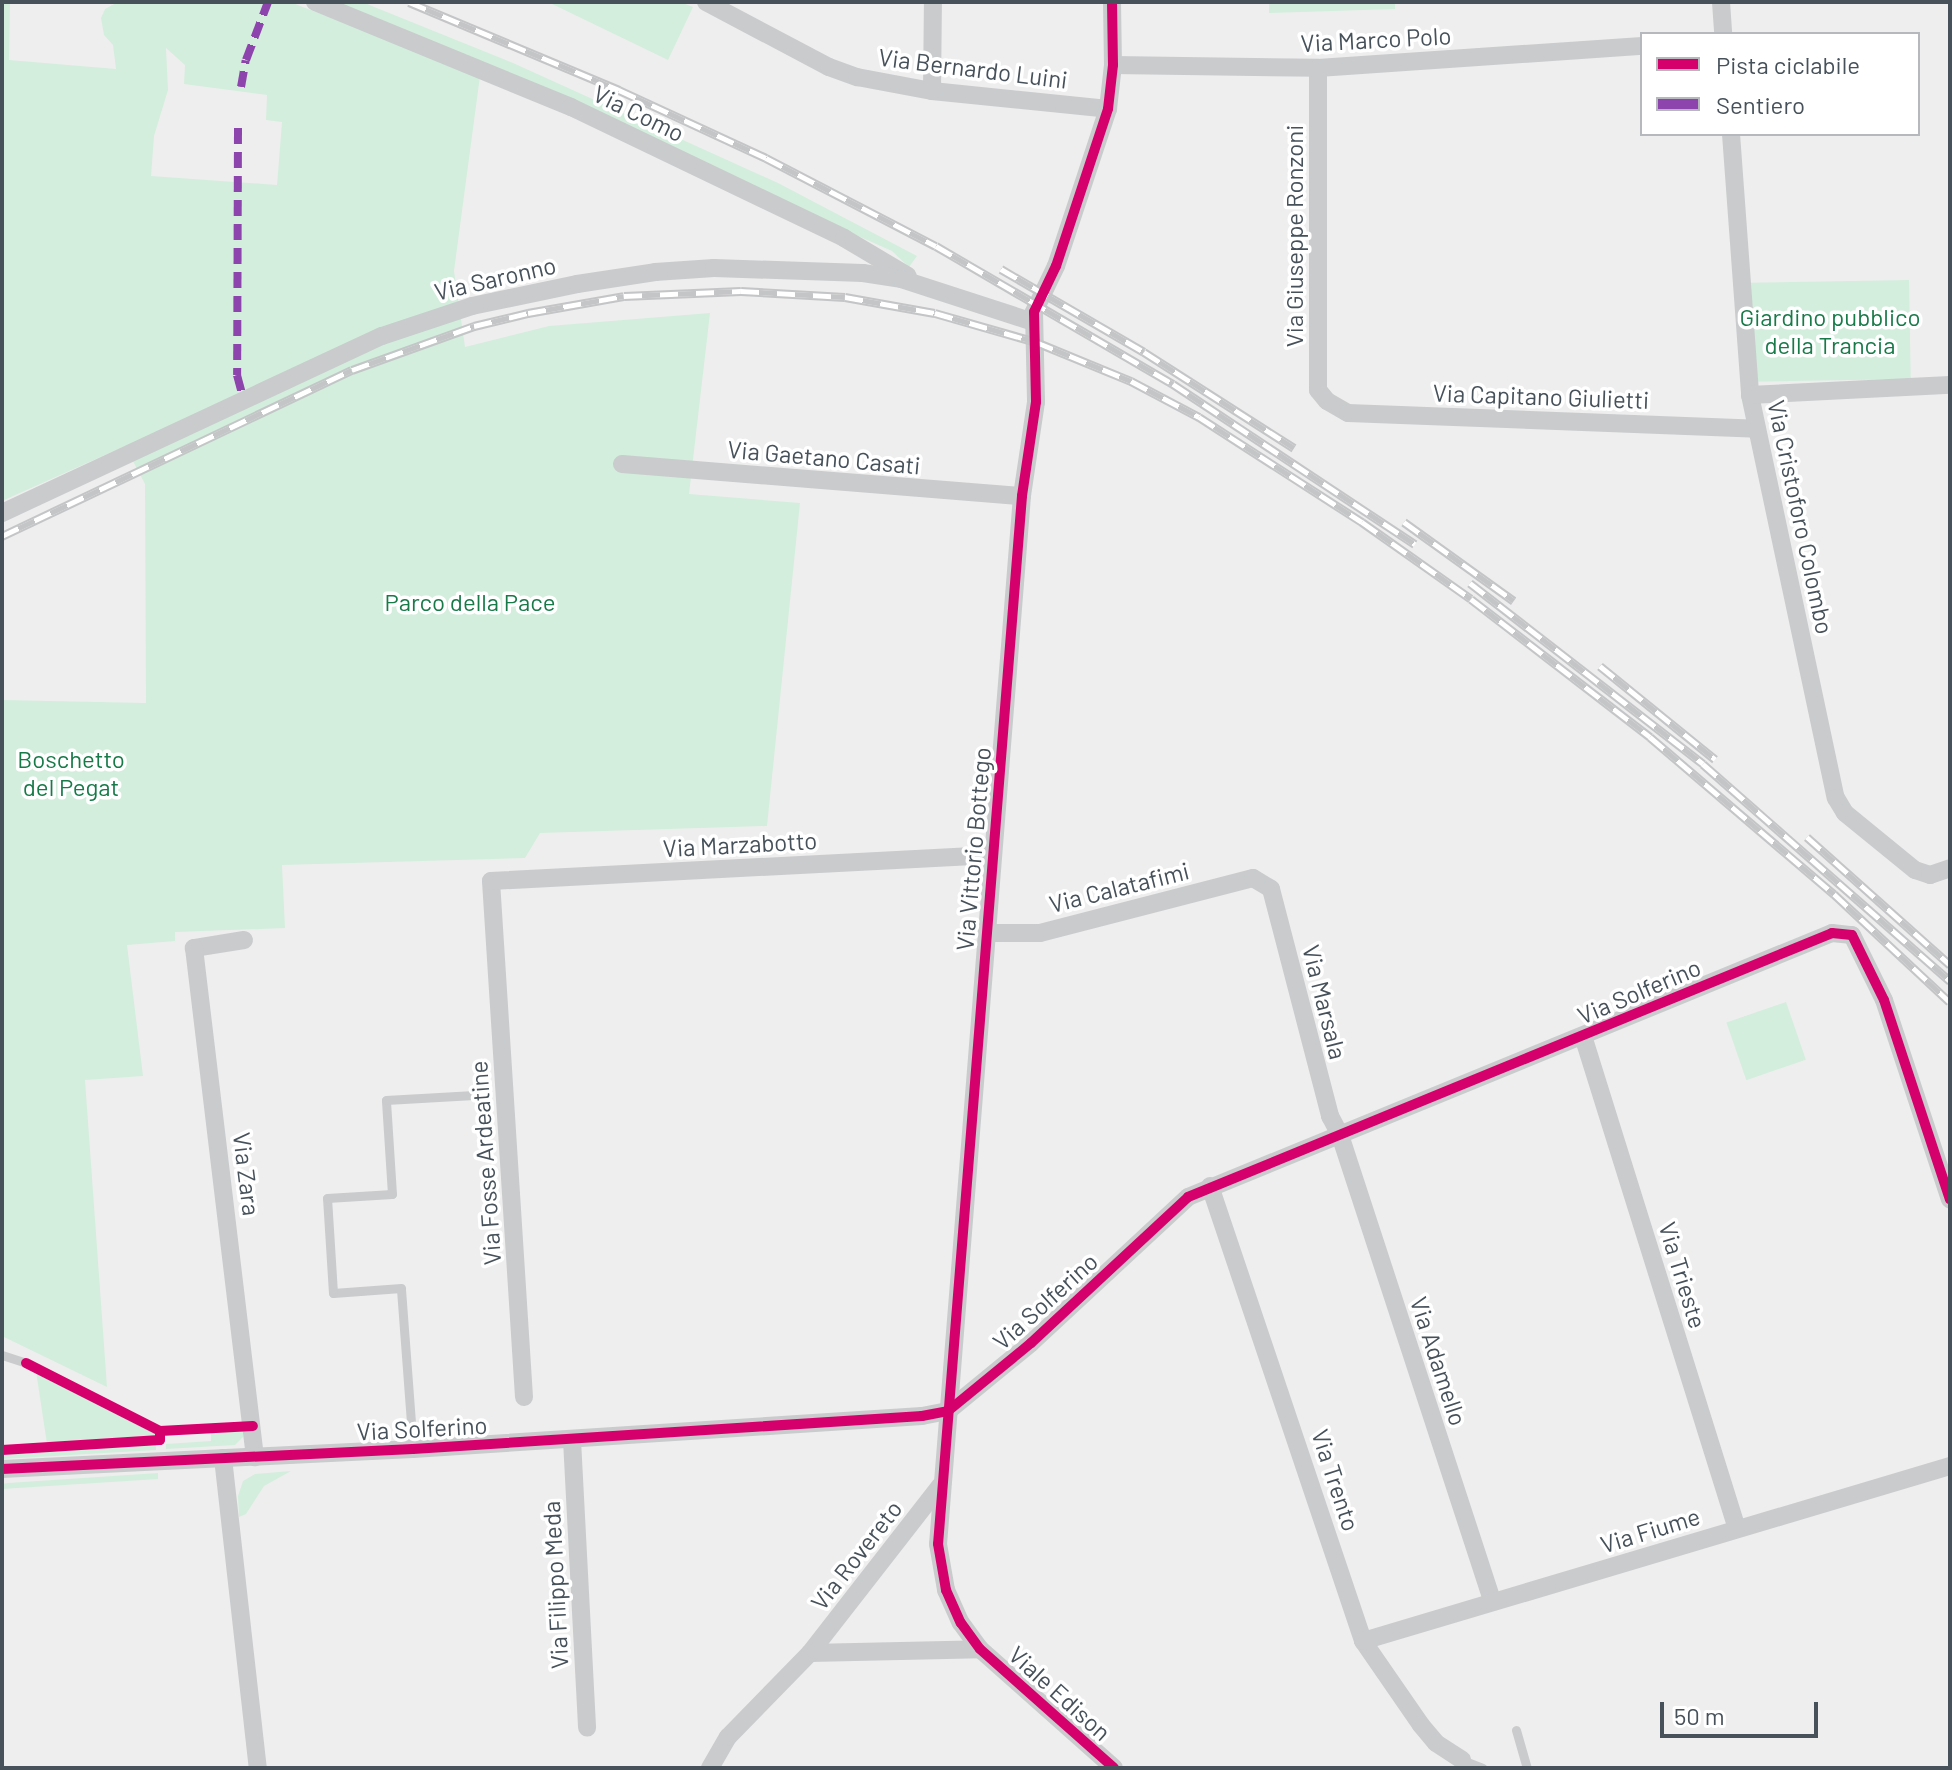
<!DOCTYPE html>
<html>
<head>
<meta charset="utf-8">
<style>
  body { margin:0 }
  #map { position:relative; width:1952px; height:1770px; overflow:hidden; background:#efeeee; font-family:Barlow,sans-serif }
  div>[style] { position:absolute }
  .green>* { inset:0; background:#d3eedd; transform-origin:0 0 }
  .service>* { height:9px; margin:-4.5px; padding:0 4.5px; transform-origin:4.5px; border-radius:4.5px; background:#c9cbcd }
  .minor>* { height:18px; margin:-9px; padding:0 9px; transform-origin:9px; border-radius:9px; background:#c9cbcd }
  .rail>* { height:9px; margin-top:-4.5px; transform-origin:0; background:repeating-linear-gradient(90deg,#fff 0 18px,#c4c5c7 0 36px); box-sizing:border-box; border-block:2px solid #c4c5c7 }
  .quiet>* { height:8px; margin-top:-4px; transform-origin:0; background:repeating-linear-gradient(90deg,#8e44ad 0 16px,transparent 0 24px) }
  .cycleway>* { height:10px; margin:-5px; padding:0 5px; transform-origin:5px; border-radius:5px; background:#d6006c }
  span { translate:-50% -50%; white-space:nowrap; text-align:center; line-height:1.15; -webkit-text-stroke:7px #fff; paint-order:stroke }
  .street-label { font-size:24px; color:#46515a }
  .park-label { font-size:24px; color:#187a49 }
  .frame { position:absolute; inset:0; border:4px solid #46515a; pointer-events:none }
  .legend { position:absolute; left:1640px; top:32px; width:280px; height:104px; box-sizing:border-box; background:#fff; border:2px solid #b5b9bd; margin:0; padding:10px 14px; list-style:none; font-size:24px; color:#46515a }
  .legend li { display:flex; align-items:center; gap:16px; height:40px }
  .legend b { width:40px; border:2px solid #b5b9bd }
  .scale { position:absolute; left:1660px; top:1702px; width:158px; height:36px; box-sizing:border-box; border:4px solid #46515a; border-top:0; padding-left:10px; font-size:24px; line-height:28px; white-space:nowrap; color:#46515a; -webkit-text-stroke:6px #fff; paint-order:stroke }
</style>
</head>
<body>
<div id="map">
  <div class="green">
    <div style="clip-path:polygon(evenodd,2px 2px,10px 2px,9px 60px,116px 69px,113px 45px,104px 35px,101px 18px,105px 9px,118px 2px,290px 2px,480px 76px,454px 271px,465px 347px,549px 326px,710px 313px,689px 494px,800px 503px,767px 826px,540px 833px,525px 858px,282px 865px,285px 928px,175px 932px,175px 941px,127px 945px,143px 1076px,85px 1080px,107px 1387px,2px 1336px,2px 700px,146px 703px,145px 484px,125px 446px,2px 501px,2px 2px,166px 48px,185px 65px,184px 84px,267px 95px,266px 120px,282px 122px,277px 185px,151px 176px,154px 136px,168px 90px,166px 48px)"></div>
    <div style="clip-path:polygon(330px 2px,362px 2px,513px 63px,778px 183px,917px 256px,909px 267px,892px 251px)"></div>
    <div style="clip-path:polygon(548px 2px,680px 2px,693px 7px,668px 60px)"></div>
    <div style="clip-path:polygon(1269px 2px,1395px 2px,1395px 9px,1269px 13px)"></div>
    <div style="left:1909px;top:280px;width:99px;height:160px;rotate:89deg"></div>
    <div style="left:1786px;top:1002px;width:61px;height:63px;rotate:71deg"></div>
    <div style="clip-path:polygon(36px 1371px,155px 1434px,155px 1437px,47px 1444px)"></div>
    <div style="clip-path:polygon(244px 1429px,243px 1437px,235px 1445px,166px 1449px,166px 1444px,211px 1441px,211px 1432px)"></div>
    <div style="clip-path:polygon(156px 1444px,156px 1450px,2px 1459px,2px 1454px)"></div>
    <div style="clip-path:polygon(291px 1471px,264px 1486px,246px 1514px,239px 1517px,238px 1496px,243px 1481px,255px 1474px)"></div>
    <div style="clip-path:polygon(158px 1473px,158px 1479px,2px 1489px,2px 1484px,8px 1483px)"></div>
  </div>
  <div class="service">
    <div style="left:2px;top:1355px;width:25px;rotate:18deg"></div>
    <div style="left:413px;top:1449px;width:161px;rotate:-94.3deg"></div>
    <div style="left:401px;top:1288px;width:68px;rotate:175.8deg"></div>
    <div style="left:333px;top:1293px;width:95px;rotate:-93.6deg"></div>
    <div style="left:327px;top:1198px;width:65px;rotate:-3.5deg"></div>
    <div style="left:392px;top:1194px;width:94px;rotate:-93.7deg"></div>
    <div style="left:386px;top:1100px;width:88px;rotate:-3.3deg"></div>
    <div style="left:1516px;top:1730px;width:40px;rotate:74deg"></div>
    <div style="left:1462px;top:1760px;width:22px;rotate:21deg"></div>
  </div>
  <div class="minor">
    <div style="left:315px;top:2px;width:277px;rotate:22.3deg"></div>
    <div style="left:571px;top:107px;width:303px;rotate:25.6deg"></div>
    <div style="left:844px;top:238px;width:74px;rotate:30.7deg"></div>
    <div style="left:706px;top:2px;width:139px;rotate:27.9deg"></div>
    <div style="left:829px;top:67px;width:30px;rotate:20deg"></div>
    <div style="left:857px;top:77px;width:76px;rotate:10.6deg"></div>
    <div style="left:932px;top:91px;width:177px;rotate:5.8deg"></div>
    <div style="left:1112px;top:2px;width:63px;rotate:89.1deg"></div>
    <div style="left:1113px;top:65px;width:44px;rotate:96.5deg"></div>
    <div style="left:1108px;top:109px;width:165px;rotate:108.3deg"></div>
    <div style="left:1056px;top:266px;width:51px;rotate:115.6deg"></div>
    <div style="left:1034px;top:312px;width:90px;rotate:88.7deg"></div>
    <div style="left:1036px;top:402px;width:95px;rotate:98.5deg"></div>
    <div style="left:1022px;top:496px;width:1051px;rotate:94.58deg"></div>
    <div style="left:938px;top:1544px;width:47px;rotate:80.1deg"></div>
    <div style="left:946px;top:1590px;width:36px;rotate:66deg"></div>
    <div style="left:961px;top:1623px;width:32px;rotate:54deg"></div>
    <div style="left:980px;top:1649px;width:179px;rotate:41.6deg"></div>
    <div style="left:1721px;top:2px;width:32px;rotate:86deg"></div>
    <div style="left:1113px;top:65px;width:205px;rotate:0.8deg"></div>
    <div style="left:1318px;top:68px;width:325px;rotate:-3.9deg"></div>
    <div style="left:1318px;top:68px;width:322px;rotate:90deg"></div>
    <div style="left:1318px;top:390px;width:14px;rotate:51deg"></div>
    <div style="left:1327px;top:401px;width:24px;rotate:30deg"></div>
    <div style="left:1348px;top:413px;width:409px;rotate:2.2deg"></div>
    <div style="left:932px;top:91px;width:89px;rotate:-89.4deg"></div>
    <div style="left:1731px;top:134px;width:262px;rotate:85.8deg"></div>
    <div style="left:1750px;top:395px;width:412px;rotate:78deg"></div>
    <div style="left:1836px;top:798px;width:17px;rotate:59deg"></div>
    <div style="left:1845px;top:813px;width:90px;rotate:39.2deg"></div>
    <div style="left:1915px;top:870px;width:16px;rotate:18deg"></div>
    <div style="left:1930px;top:875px;width:21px;rotate:-19deg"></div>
    <div style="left:1750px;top:395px;width:200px;rotate:-2.9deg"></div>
    <div style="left:622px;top:464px;width:401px;rotate:4.6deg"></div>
    <div style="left:2px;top:513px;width:419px;rotate:-25deg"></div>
    <div style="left:382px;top:336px;width:95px;rotate:-18.4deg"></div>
    <div style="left:472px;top:306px;width:107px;rotate:-11.8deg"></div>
    <div style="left:577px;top:284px;width:79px;rotate:-8.7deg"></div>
    <div style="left:655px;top:272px;width:59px;rotate:-3.9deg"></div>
    <div style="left:714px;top:268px;width:149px;rotate:1.9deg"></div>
    <div style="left:863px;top:273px;width:38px;rotate:9deg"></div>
    <div style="left:901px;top:279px;width:139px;rotate:18deg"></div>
    <div style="left:986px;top:933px;width:54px"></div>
    <div style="left:1040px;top:933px;width:220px;rotate:-14.5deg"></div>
    <div style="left:1253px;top:878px;width:21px;rotate:31deg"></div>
    <div style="left:1271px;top:889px;width:235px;rotate:75.4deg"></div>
    <div style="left:1330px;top:1116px;width:21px;rotate:62deg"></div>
    <div style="left:1340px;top:1135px;width:491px;rotate:71.9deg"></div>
    <div style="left:244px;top:940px;width:51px;rotate:170.9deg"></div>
    <div style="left:194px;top:948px;width:513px;rotate:83.17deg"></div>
    <div style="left:1583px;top:1036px;width:516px;rotate:72.65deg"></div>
    <div style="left:1210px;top:1186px;width:480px;rotate:71.4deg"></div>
    <div style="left:1363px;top:1641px;width:102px;rotate:55.4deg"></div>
    <div style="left:1421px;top:1725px;width:23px;rotate:50deg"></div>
    <div style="left:1436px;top:1743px;width:31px;rotate:33deg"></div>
    <div style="left:524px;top:1397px;width:517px;rotate:-93.66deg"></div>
    <div style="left:491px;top:881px;width:502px;rotate:-2.97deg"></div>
    <div style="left:572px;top:1440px;width:288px;rotate:87deg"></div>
    <div style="left:223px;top:1458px;width:312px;rotate:83.6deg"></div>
    <div style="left:2px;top:1469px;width:411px;rotate:-2.8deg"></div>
    <div style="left:413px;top:1449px;width:510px;rotate:-3.71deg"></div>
    <div style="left:922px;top:1416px;width:26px;rotate:-11deg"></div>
    <div style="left:948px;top:1411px;width:107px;rotate:-39.3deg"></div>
    <div style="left:1031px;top:1343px;width:214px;rotate:-42.9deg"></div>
    <div style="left:1188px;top:1197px;width:696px;rotate:-22.29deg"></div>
    <div style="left:1832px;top:933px;width:20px;rotate:6deg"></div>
    <div style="left:1852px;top:935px;width:72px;rotate:63.8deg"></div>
    <div style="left:1884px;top:1000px;width:210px;rotate:71.7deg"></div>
    <div style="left:1363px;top:1641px;width:613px;rotate:-16.6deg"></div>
    <div style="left:810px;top:1653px;width:170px;rotate:-1.3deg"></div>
    <div style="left:710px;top:1768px;width:36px;rotate:-60deg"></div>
    <div style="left:728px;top:1737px;width:117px;rotate:-45.7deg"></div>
    <div style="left:810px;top:1653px;width:212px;rotate:-52.1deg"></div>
  </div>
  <div class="rail">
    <div style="left:409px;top:2px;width:228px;rotate:22.7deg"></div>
    <div style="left:619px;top:90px;width:162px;rotate:24.8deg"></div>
    <div style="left:766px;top:158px;width:191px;rotate:27.4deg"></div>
    <div style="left:936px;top:246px;width:274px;rotate:30.2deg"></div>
    <div style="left:1173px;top:384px;width:290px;rotate:33.5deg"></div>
    <div style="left:1001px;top:269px;width:165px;rotate:30.1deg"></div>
    <div style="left:1144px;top:352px;width:178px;rotate:32.6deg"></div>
    <div style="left:1404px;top:522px;width:135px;rotate:35.7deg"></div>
    <div style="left:2px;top:536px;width:387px;rotate:-25.4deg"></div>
    <div style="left:352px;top:370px;width:130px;rotate:-19.8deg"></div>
    <div style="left:474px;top:326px;width:56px;rotate:-13.5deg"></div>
    <div style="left:528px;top:313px;width:97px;rotate:-10deg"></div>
    <div style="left:624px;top:296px;width:117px;rotate:-2.4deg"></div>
    <div style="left:741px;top:291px;width:104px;rotate:3.3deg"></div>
    <div style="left:845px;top:297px;width:91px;rotate:10.1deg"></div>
    <div style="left:935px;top:313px;width:105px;rotate:16deg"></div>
    <div style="left:1036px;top:342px;width:103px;rotate:22.3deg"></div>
    <div style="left:1131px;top:381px;width:77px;rotate:27.9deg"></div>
    <div style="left:1199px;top:417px;width:194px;rotate:32.8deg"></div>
    <div style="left:1362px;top:522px;width:133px;rotate:35.2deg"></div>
    <div style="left:1471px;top:599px;width:226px;rotate:37.6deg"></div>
    <div style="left:1650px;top:737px;width:242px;rotate:40.5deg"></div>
    <div style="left:1834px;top:894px;width:158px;rotate:43deg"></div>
    <div style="left:1470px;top:583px;width:295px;rotate:37.8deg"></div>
    <div style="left:1703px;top:764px;width:329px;rotate:41.3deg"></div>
    <div style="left:1600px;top:666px;width:148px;rotate:39deg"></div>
    <div style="left:1807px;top:837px;width:192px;rotate:41.8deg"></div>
  </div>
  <div class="quiet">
    <div style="left:241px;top:87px;width:27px;rotate:-80deg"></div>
    <div style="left:246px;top:60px;width:62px;rotate:-69.2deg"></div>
    <div style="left:238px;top:128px;width:247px;rotate:90.2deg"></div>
    <div style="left:237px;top:375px;width:23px;rotate:75deg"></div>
  </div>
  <div class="cycleway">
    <div style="left:1112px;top:2px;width:63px;rotate:89.1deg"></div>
    <div style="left:1113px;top:65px;width:44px;rotate:96.5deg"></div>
    <div style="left:1108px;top:109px;width:165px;rotate:108.3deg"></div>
    <div style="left:1056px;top:266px;width:51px;rotate:115.6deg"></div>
    <div style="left:1034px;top:312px;width:90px;rotate:88.7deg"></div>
    <div style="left:1036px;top:402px;width:95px;rotate:98.5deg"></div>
    <div style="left:1022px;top:496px;width:1051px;rotate:94.58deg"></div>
    <div style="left:938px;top:1544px;width:47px;rotate:80.1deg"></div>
    <div style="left:946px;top:1590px;width:36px;rotate:66deg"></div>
    <div style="left:961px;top:1623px;width:32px;rotate:54deg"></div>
    <div style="left:980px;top:1649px;width:179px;rotate:41.6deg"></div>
    <div style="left:26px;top:1363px;width:150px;rotate:26.9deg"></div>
    <div style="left:2px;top:1450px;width:158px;rotate:-3.6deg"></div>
    <div style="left:160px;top:1440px;width:9px;rotate:-90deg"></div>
    <div style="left:160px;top:1431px;width:93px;rotate:-3.1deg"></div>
    <div style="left:2px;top:1469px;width:411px;rotate:-2.8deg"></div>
    <div style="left:413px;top:1449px;width:510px;rotate:-3.71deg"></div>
    <div style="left:922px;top:1416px;width:26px;rotate:-11deg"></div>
    <div style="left:948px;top:1411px;width:107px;rotate:-39.3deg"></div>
    <div style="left:1031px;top:1343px;width:214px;rotate:-42.9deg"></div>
    <div style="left:1188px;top:1197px;width:696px;rotate:-22.29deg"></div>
    <div style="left:1832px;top:933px;width:20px;rotate:6deg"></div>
    <div style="left:1852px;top:935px;width:72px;rotate:63.8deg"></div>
    <div style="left:1884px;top:1000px;width:210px;rotate:71.7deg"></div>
  </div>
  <div class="street-label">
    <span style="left:1376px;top:39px;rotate:-3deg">Via Marco Polo</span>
    <span style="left:973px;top:68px;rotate:7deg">Via Bernardo Luini</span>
    <span style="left:639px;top:113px;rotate:26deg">Via Como</span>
    <span style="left:1294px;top:236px;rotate:-90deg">Via Giuseppe Ronzoni</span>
    <span style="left:495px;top:278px;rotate:-13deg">Via Saronno</span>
    <span style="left:1541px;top:396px;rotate:2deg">Via Capitano Giulietti</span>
    <span style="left:824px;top:457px;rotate:5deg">Via Gaetano Casati</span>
    <span style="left:1801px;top:517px;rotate:78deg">Via Cristoforo Colombo</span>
    <span style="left:740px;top:844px;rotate:-3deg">Via Marzabotto</span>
    <span style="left:973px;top:849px;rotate:-85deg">Via Vittorio Bottego</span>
    <span style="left:1119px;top:887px;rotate:-14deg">Via Calatafimi</span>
    <span style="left:1639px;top:991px;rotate:-23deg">Via Solferino</span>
    <span style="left:1325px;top:1002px;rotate:76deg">Via Marsala</span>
    <span style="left:485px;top:1163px;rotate:-94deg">Via Fosse Ardeatine</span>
    <span style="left:247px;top:1174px;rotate:83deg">Via Zara</span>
    <span style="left:1683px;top:1275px;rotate:73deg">Via Trieste</span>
    <span style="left:1045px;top:1301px;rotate:-42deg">Via Solferino</span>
    <span style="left:1439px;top:1361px;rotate:72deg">Via Adamello</span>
    <span style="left:422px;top:1428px;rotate:-3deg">Via Solferino</span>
    <span style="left:1336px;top:1480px;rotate:72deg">Via Trento</span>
    <span style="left:1650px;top:1530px;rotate:-17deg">Via Fiume</span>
    <span style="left:856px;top:1555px;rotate:-52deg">Via Rovereto</span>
    <span style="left:555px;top:1585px;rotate:-93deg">Via Filippo Meda</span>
    <span style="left:1060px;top:1693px;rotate:42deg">Viale Edison</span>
  </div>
  <div class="park-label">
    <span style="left:1830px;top:331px">Giardino pubblico<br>della Trancia</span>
    <span style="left:470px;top:602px">Parco della Pace</span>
    <span style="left:71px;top:773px">Boschetto<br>del Pegat</span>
  </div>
  <div class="frame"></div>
  <ul class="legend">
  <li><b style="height:10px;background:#d6006c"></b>Pista ciclabile</li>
  <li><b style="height:10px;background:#8e44ad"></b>Sentiero</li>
  </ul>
  <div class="scale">50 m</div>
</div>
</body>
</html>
